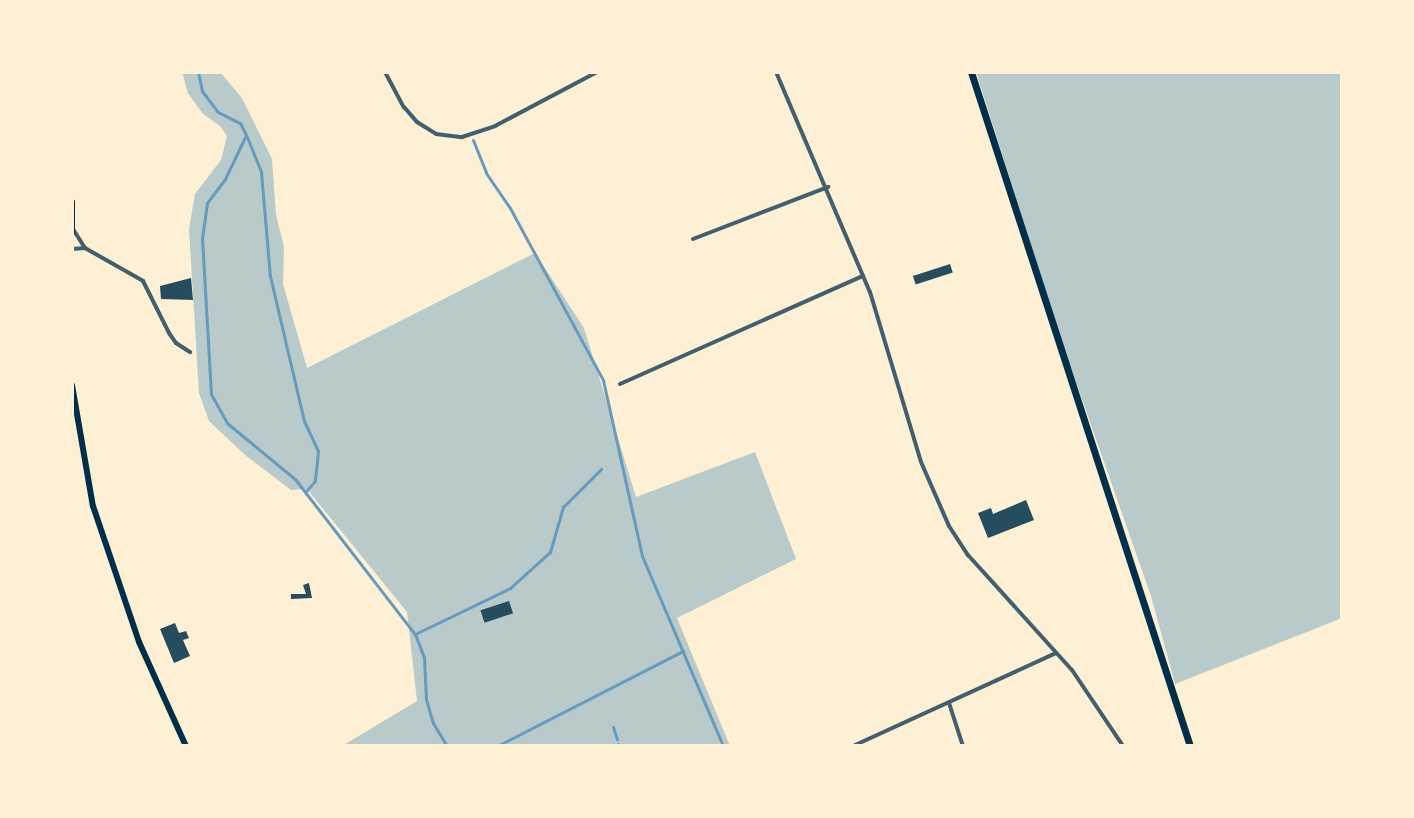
<!DOCTYPE html>
<html>
<head>
<meta charset="utf-8">
<style>
  body { margin:0 }
  #map { position:relative; width:1414px; height:818px; overflow:hidden; background:#fdf0d5; font-family:Barlow,sans-serif }
  div>[style] { position:absolute }
  .green>* { inset:0; background:#b9caca }
  .stream>* { height:3px; margin:-1.5px; padding:0 1.5px; transform-origin:1.5px; border-radius:1.5px; background:#669bbc }
  .building>* { inset:0; background:#264d5e; transform-origin:0 0 }
  .minor>* { height:4px; margin:-2px; padding:0 2px; transform-origin:2px; border-radius:2px; background:#3f606c }
  .secondary>* { height:6px; margin:-3px; padding:0 3px; transform-origin:3px; border-radius:3px; background:#003049 }
  .primary>* { height:7px; margin:-3.5px; padding:0 3.5px; transform-origin:3.5px; border-radius:3.5px; background:#003049 }
  span { translate:-50% -50%; white-space:nowrap; text-align:center; line-height:1.15; -webkit-text-stroke:8px #fdf0d5; paint-order:stroke }
  .frame { position:absolute; inset:0; border:74px solid #fdf0d5; pointer-events:none }
</style>
</head>
<body>
<div id="map">
  <div class="green">
    <div style="clip-path:polygon(182px 72px,220px 72px,242px 98px,272px 159px,276px 215px,284px 247px,283px 284px,307px 368px,535px 253px,584px 328px,636px 497px,755px 452px,796px 559px,677px 618px,730px 746px,342px 746px,417px 701px,407px 612px,307px 489px,291px 490px,245px 455px,209px 421px,199px 393px,189px 229px,195px 194px,221px 160px,227px 136px,220px 126px,203px 114px,188px 93px)"></div>
    <div style="clip-path:polygon(976px 72px,1342px 72px,1342px 618px,1175px 684px,1151px 596px,1062px 342px)"></div>
  </div>
  <div class="stream">
    <div style="left:198px;top:72px;width:19px;rotate:78deg"></div>
    <div style="left:202px;top:91px;width:26px;rotate:53deg"></div>
    <div style="left:218px;top:112px;width:25px;rotate:27deg"></div>
    <div style="left:240px;top:123px;width:13px;rotate:63deg"></div>
    <div style="left:246px;top:135px;width:49px;rotate:115.5deg"></div>
    <div style="left:225px;top:179px;width:30px;rotate:127deg"></div>
    <div style="left:207px;top:203px;width:35px;rotate:98deg"></div>
    <div style="left:202px;top:238px;width:156px;rotate:86.7deg"></div>
    <div style="left:211px;top:394px;width:33px;rotate:61deg"></div>
    <div style="left:227px;top:423px;width:88px;rotate:39.5deg"></div>
    <div style="left:295px;top:479px;width:196px;rotate:52.3deg"></div>
    <div style="left:415px;top:634px;width:25px;rotate:69deg"></div>
    <div style="left:424px;top:657px;width:42px;rotate:87.3deg"></div>
    <div style="left:426px;top:699px;width:25px;rotate:74deg"></div>
    <div style="left:433px;top:723px;width:27px;rotate:59deg"></div>
    <div style="left:247px;top:137px;width:38px;rotate:68deg"></div>
    <div style="left:261px;top:172px;width:104px;rotate:85.1deg"></div>
    <div style="left:270px;top:276px;width:149px;rotate:76.8deg"></div>
    <div style="left:304px;top:421px;width:33px;rotate:65deg"></div>
    <div style="left:318px;top:451px;width:30px;rotate:96deg"></div>
    <div style="left:315px;top:481px;width:13px;rotate:132deg"></div>
    <div style="left:473px;top:140px;width:35px;rotate:68deg"></div>
    <div style="left:486px;top:173px;width:42px;rotate:55.6deg"></div>
    <div style="left:510px;top:208px;width:196px;rotate:61.6deg"></div>
    <div style="left:603px;top:380px;width:180px;rotate:77.5deg"></div>
    <div style="left:642px;top:556px;width:207px;rotate:66.9deg"></div>
    <div style="left:415px;top:634px;width:106px;rotate:-25.8deg"></div>
    <div style="left:510px;top:588px;width:54px;rotate:-42deg"></div>
    <div style="left:550px;top:552px;width:47px;rotate:-73.9deg"></div>
    <div style="left:563px;top:507px;width:54px;rotate:-45deg"></div>
    <div style="left:613px;top:727px;width:13px;rotate:72deg"></div>
    <div style="left:618px;top:744px;width:2px;rotate:63deg"></div>
    <div style="left:497px;top:746px;width:209px;rotate:-27.1deg"></div>
  </div>
  <div class="building">
    <div style="left:950px;top:264px;width:9px;height:39px;rotate:72deg"></div>
    <div style="clip-path:polygon(191px 278px,193px 300px,161px 299px,160px 286px)"></div>
    <div style="clip-path:polygon(1026px 500px,1034px 520px,988px 538px,978px 513px,991px 508px,993px 514px)"></div>
    <div style="clip-path:polygon(309px 583px,312px 598px,291px 599px,291px 594px,306px 594px,303px 585px)"></div>
    <div style="left:509px;top:601px;width:13px;height:30px;rotate:72deg"></div>
    <div style="clip-path:polygon(175px 623px,179px 633px,186px 631px,189px 638px,183px 640px,190px 656px,174px 663px,160px 629px)"></div>
  </div>
  <div class="minor">
    <div style="left:385px;top:72px;width:40px;rotate:62deg"></div>
    <div style="left:404px;top:107px;width:20px;rotate:49deg"></div>
    <div style="left:417px;top:122px;width:22px;rotate:32deg"></div>
    <div style="left:436px;top:134px;width:26px;rotate:7deg"></div>
    <div style="left:462px;top:137px;width:35px;rotate:-18deg"></div>
    <div style="left:495px;top:126px;width:115px;rotate:-27.9deg"></div>
    <div style="left:776px;top:72px;width:239px;rotate:66.9deg"></div>
    <div style="left:870px;top:292px;width:177px;rotate:73.3deg"></div>
    <div style="left:921px;top:462px;width:70px;rotate:66.4deg"></div>
    <div style="left:949px;top:526px;width:35px;rotate:57deg"></div>
    <div style="left:968px;top:555px;width:155px;rotate:47.9deg"></div>
    <div style="left:1072px;top:670px;width:92px;rotate:56.1deg"></div>
    <div style="left:73px;top:229px;width:22px;rotate:58deg"></div>
    <div style="left:85px;top:248px;width:67px;rotate:29.6deg"></div>
    <div style="left:143px;top:281px;width:58px;rotate:63.4deg"></div>
    <div style="left:169px;top:333px;width:12px;rotate:55deg"></div>
    <div style="left:176px;top:343px;width:17px;rotate:33deg"></div>
    <div style="left:693px;top:239px;width:145px;rotate:-21.1deg"></div>
    <div style="left:72px;top:249px;width:13px;rotate:-4deg"></div>
    <div style="left:620px;top:384px;width:266px;rotate:-24deg"></div>
    <div style="left:949px;top:703px;width:45px;rotate:72deg"></div>
    <div style="left:853px;top:746px;width:223px;rotate:-24.6deg"></div>
  </div>
  <div class="secondary">
    <div style="left:72px;top:202px;width:30px;rotate:90deg"></div>
    <div style="left:72px;top:385px;width:123px;rotate:80.2deg"></div>
    <div style="left:93px;top:506px;width:144px;rotate:71.3deg"></div>
    <div style="left:139px;top:642px;width:114px;rotate:65.7deg"></div>
  </div>
  <div class="primary">
    <div style="left:971px;top:72px;width:709px;rotate:72deg"></div>
  </div>
  <div class="frame"></div>
</div>
</body>
</html>
